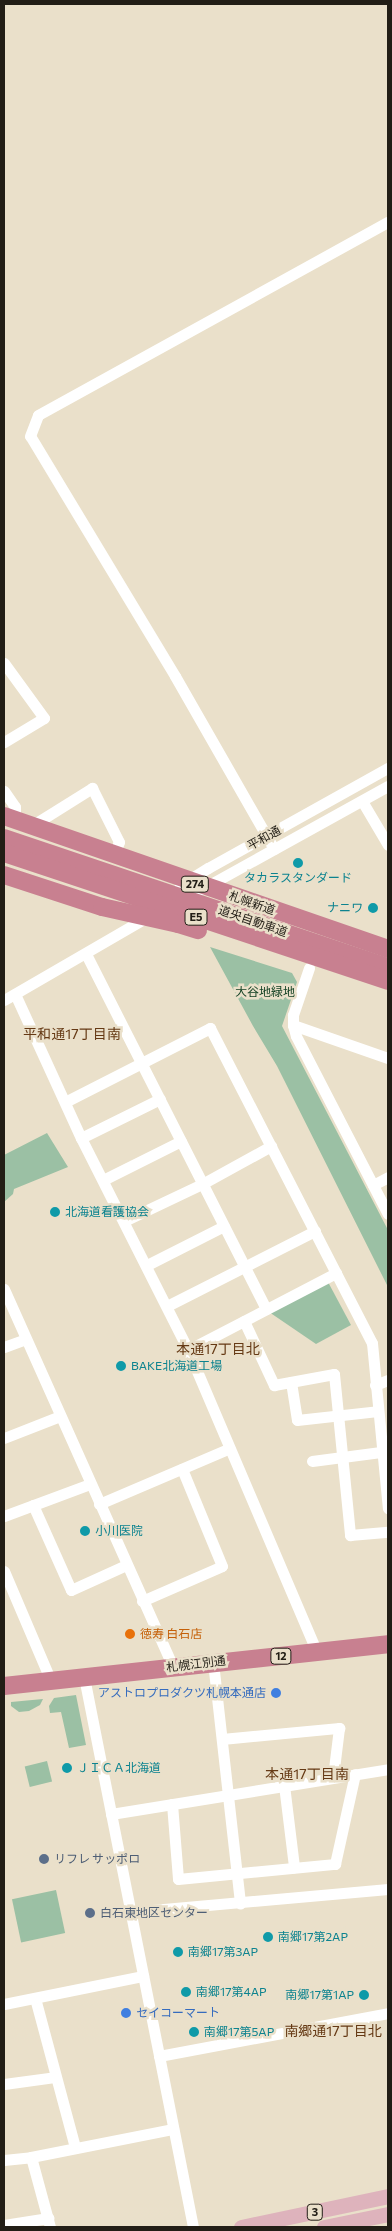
<!DOCTYPE html>
<html>
<head>
<meta charset="utf-8">
<style>
  body { margin:0 }
  #map { position:relative; width:392px; height:2231px; overflow:hidden; background:#eae0ca; font-family:Commissioner,"Noto Sans JP",sans-serif }
  div>[style] { position:absolute }
  .green>* { inset:0; background:#9bc0a4; transform-origin:0 0 }
  .minor>* { height:11px; margin:-5.5px; padding:0 5.5px; transform-origin:5.5px; border-radius:5.5px; background:#fff }
  .major>* { height:15px; margin:-7.5px; padding:0 7.5px; transform-origin:7.5px; border-radius:7.5px; background:#deb3bc }
  .highway>* { height:18px; margin:-9px; padding:0 9px; transform-origin:9px; border-radius:9px; background:#c88090 }
  .dots>* { width:14px; height:14px; translate:-50% -50%; box-sizing:border-box; border:2px solid #eae0ca; border-radius:50% }
  span { translate:-50% -50%; white-space:nowrap; text-align:center; line-height:1.15; -webkit-text-stroke:5px #eae0ca; paint-order:stroke }
  .shield-label span { padding:1px 4px; background:#eae0ca; border:1px solid; border-radius:4px; -webkit-text-stroke-width:0 }
  .shield-label { font-size:11px; color:#221e16; font-weight:700 }
  .street-label { font-size:12px; color:#221e16 }
  .culture-label { font-size:12px; color:#0d838f }
  .right { translate:-100% -50%; text-align:right }
  .left { translate:0 -50%; text-align:left }
  .park-label { font-size:12px; color:#0d3d1f }
  .food-label { font-size:12px; color:#c56008 }
  .shop-label { font-size:12px; color:#366cbe }
  .service-label { font-size:12px; color:#4e5e75 }
  .neighbourhood-label { font-size:14px; color:#653914 }
  .frame { position:absolute; inset:0; border:5px solid #221e16; pointer-events:none }
</style>
</head>
<body>
<div id="map">
  <div class="green">
    <div style="clip-path:polygon(210px 947px,292px 973px,297px 982px,282px 1026px,388px 1230px,388px 1287px,277px 1066px,253px 1026px)"></div>
    <div style="clip-path:polygon(47px 1133px,68px 1167px,14px 1189px,13px 1194px,4px 1202px,4px 1208px,4px 1155px)"></div>
    <div style="clip-path:polygon(328px 1282px,351px 1325px,316px 1344px,269px 1312px)"></div>
    <div style="clip-path:polygon(76px 1695px,86px 1745px,69px 1748px,61px 1712px,50px 1713px,49px 1706px,54px 1698px)"></div>
    <div style="clip-path:polygon(43px 1699px,40px 1705px,29px 1711px,19px 1712px,11px 1706px,11px 1702px)"></div>
    <div style="left:47px;top:1761px;width:21px;height:23px;rotate:76deg"></div>
    <div style="left:56px;top:1890px;width:44px;height:45px;rotate:78deg"></div>
  </div>
  <div class="minor">
    <div style="left:4px;top:663px;width:68px;rotate:54deg"></div>
    <div style="left:44px;top:718px;width:47px;rotate:149deg"></div>
    <div style="left:4px;top:791px;width:19px;rotate:55deg"></div>
    <div style="left:15px;top:807px;width:13px;rotate:90deg"></div>
    <div style="left:362px;top:801px;width:51px;rotate:59.4deg"></div>
    <div style="left:33px;top:825px;width:70px;rotate:-32.1deg"></div>
    <div style="left:92px;top:788px;width:60px;rotate:63.4deg"></div>
    <div style="left:119px;top:842px;width:13px;rotate:113deg"></div>
    <div style="left:274px;top:849px;width:199px;rotate:-119.8deg"></div>
    <div style="left:175px;top:676px;width:280px;rotate:-121.1deg"></div>
    <div style="left:30px;top:436px;width:22px;rotate:-69deg"></div>
    <div style="left:38px;top:415px;width:400px;rotate:-28.9deg"></div>
    <div style="left:168px;top:898px;width:25px;rotate:-42deg"></div>
    <div style="left:187px;top:881px;width:25px;rotate:-32deg"></div>
    <div style="left:208px;top:868px;width:206px;rotate:-29.1deg"></div>
    <div style="left:182px;top:900px;width:235px;rotate:-29deg"></div>
    <div style="left:86px;top:954px;width:398px;rotate:63.1deg"></div>
    <div style="left:309px;top:968px;width:50px;rotate:108.8deg"></div>
    <div style="left:293px;top:1015px;width:10px;rotate:90deg"></div>
    <div style="left:293px;top:1025px;width:11px;rotate:75deg"></div>
    <div style="left:296px;top:1036px;width:200px;rotate:62.7deg"></div>
    <div style="left:15px;top:994px;width:158px;rotate:65.4deg"></div>
    <div style="left:81px;top:1138px;width:237px;rotate:63.2deg"></div>
    <div style="left:188px;top:1350px;width:328px;rotate:66.9deg"></div>
    <div style="left:4px;top:1000px;width:168px;rotate:-30.1deg"></div>
    <div style="left:293px;top:1025px;width:101px;rotate:19.2deg"></div>
    <div style="left:65px;top:1102px;width:163px;rotate:-27deg"></div>
    <div style="left:210px;top:1028px;width:354px;rotate:62.8deg"></div>
    <div style="left:372px;top:1343px;width:166px;rotate:84.5deg"></div>
    <div style="left:81px;top:1138px;width:88px;rotate:-26.3deg"></div>
    <div style="left:103px;top:1180px;width:87px;rotate:-26.6deg"></div>
    <div style="left:373px;top:1185px;width:17px;rotate:-28deg"></div>
    <div style="left:124px;top:1221px;width:86px;rotate:-25.4deg"></div>
    <div style="left:202px;top:1184px;width:79px;rotate:-28.8deg"></div>
    <div style="left:147px;top:1265px;width:86px;rotate:-26.9deg"></div>
    <div style="left:4px;top:1289px;width:414px;rotate:65.9deg"></div>
    <div style="left:167px;top:1306px;width:166px;rotate:-26.9deg"></div>
    <div style="left:244px;top:1321px;width:71px;rotate:64.9deg"></div>
    <div style="left:274px;top:1385px;width:61px;rotate:-10.4deg"></div>
    <div style="left:334px;top:1374px;width:162px;rotate:84.3deg"></div>
    <div style="left:350px;top:1535px;width:38px;rotate:-5deg"></div>
    <div style="left:4px;top:1347px;width:23px;rotate:-20deg"></div>
    <div style="left:188px;top:1350px;width:167px;rotate:-27.5deg"></div>
    <div style="left:291px;top:1382px;width:38px;rotate:81deg"></div>
    <div style="left:297px;top:1420px;width:81px;rotate:-6.3deg"></div>
    <div style="left:375px;top:1385px;width:14px;rotate:-21deg"></div>
    <div style="left:4px;top:1438px;width:60px;rotate:-21.4deg"></div>
    <div style="left:312px;top:1461px;width:77px;rotate:-7.5deg"></div>
    <div style="left:99px;top:1504px;width:142px;rotate:-23.1deg"></div>
    <div style="left:33px;top:1505px;width:93px;rotate:65.9deg"></div>
    <div style="left:71px;top:1590px;width:60px;rotate:-24.4deg"></div>
    <div style="left:4px;top:1516px;width:92px;rotate:-20.4deg"></div>
    <div style="left:4px;top:1571px;width:120px;rotate:66.9deg"></div>
    <div style="left:142px;top:1601px;width:87px;rotate:-23.6deg"></div>
    <div style="left:222px;top:1566px;width:105px;rotate:-112.4deg"></div>
    <div style="left:213px;top:1662px;width:243px;rotate:83.6deg"></div>
    <div style="left:84px;top:1677px;width:561px;rotate:78.79deg"></div>
    <div style="left:222px;top:1739px;width:118px;rotate:-5.4deg"></div>
    <div style="left:339px;top:1728px;width:49px;rotate:97deg"></div>
    <div style="left:284px;top:1785px;width:83px;rotate:83deg"></div>
    <div style="left:172px;top:1804px;width:75px;rotate:85.4deg"></div>
    <div style="left:178px;top:1879px;width:158px;rotate:-5.5deg"></div>
    <div style="left:335px;top:1864px;width:92px;rotate:-77.5deg"></div>
    <div style="left:111px;top:1814px;width:281px;rotate:-9.2deg"></div>
    <div style="left:130px;top:1912px;width:259px;rotate:-5.1deg"></div>
    <div style="left:35px;top:1998px;width:154px;rotate:75deg"></div>
    <div style="left:4px;top:2004px;width:142px;rotate:-11.4deg"></div>
    <div style="left:159px;top:2056px;width:233px;rotate:-10.6deg"></div>
    <div style="left:4px;top:2084px;width:51px;rotate:-7.8deg"></div>
    <div style="left:31px;top:2157px;width:73px;rotate:74.8deg"></div>
    <div style="left:4px;top:2160px;width:27px;rotate:-6deg"></div>
    <div style="left:31px;top:2157px;width:145px;rotate:-11.2deg"></div>
    <div style="left:4px;top:2225px;width:45px;rotate:-9deg"></div>
  </div>
  <div class="major">
    <div style="left:241px;top:2227px;width:150px;rotate:-11.9deg"></div>
    <div style="left:324px;top:2227px;width:65px;rotate:-11.5deg"></div>
  </div>
  <div class="highway">
    <div style="left:4px;top:816px;width:406px;rotate:19.1deg"></div>
    <div style="left:4px;top:838px;width:405px;rotate:18.6deg"></div>
    <div style="left:4px;top:853px;width:405px;rotate:18.4deg"></div>
    <div style="left:4px;top:875px;width:103px;rotate:18.1deg"></div>
    <div style="left:102px;top:907px;width:78px;rotate:12.6deg"></div>
    <div style="left:178px;top:924px;width:21px;rotate:17deg"></div>
    <div style="left:4px;top:1686px;width:386px;rotate:-6.2deg"></div>
  </div>
  <div class="dots">
    <div style="left:298px;top:863px;background:#0f9aa8"></div>
    <div style="left:373px;top:908px;background:#0f9aa8"></div>
    <div style="left:55px;top:1212px;background:#0f9aa8"></div>
    <div style="left:121px;top:1366px;background:#0f9aa8"></div>
    <div style="left:85px;top:1531px;background:#0f9aa8"></div>
    <div style="left:130px;top:1634px;background:#e8710a"></div>
    <div style="left:276px;top:1693px;background:#3f7fe0"></div>
    <div style="left:67px;top:1768px;background:#0f9aa8"></div>
    <div style="left:44px;top:1859px;background:#5c6f8a"></div>
    <div style="left:90px;top:1913px;background:#5c6f8a"></div>
    <div style="left:268px;top:1937px;background:#0f9aa8"></div>
    <div style="left:178px;top:1952px;background:#0f9aa8"></div>
    <div style="left:186px;top:1992px;background:#0f9aa8"></div>
    <div style="left:364px;top:1995px;background:#0f9aa8"></div>
    <div style="left:126px;top:2013px;background:#3f7fe0"></div>
    <div style="left:194px;top:2032px;background:#0f9aa8"></div>
  </div>
  <div class="shield-label">
    <span style="left:195px;top:884px">274</span>
    <span style="left:196px;top:917px">E5</span>
    <span style="left:281px;top:1656px">12</span>
    <span style="left:315px;top:2212px">3</span>
  </div>
  <div class="street-label">
    <span style="left:264px;top:838px;rotate:-29deg">平和通</span>
    <span style="left:252px;top:903px;rotate:19deg">札幌新道</span>
    <span style="left:253px;top:921px;rotate:19deg">道央自動車道</span>
    <span style="left:196px;top:1664px;rotate:-7deg">札幌江別通</span>
  </div>
  <div class="culture-label">
    <span style="left:298px;top:878px">タカラスタンダード</span>
    <span class="right" style="left:363px;top:908px">ナニワ</span>
    <span class="left" style="left:65px;top:1212px">北海道看護協会</span>
    <span class="left" style="left:131px;top:1366px">BAKE北海道工場</span>
    <span class="left" style="left:95px;top:1531px">小川医院</span>
    <span class="left" style="left:77px;top:1768px">ＪＩＣＡ北海道</span>
    <span class="left" style="left:278px;top:1937px">南郷17第2AP</span>
    <span class="left" style="left:188px;top:1952px">南郷17第3AP</span>
    <span class="left" style="left:196px;top:1992px">南郷17第4AP</span>
    <span class="right" style="left:354px;top:1995px">南郷17第1AP</span>
    <span class="left" style="left:204px;top:2032px">南郷17第5AP</span>
  </div>
  <div class="park-label">
    <span style="left:265px;top:992px">大谷地緑地</span>
  </div>
  <div class="food-label">
    <span class="left" style="left:140px;top:1634px">徳寿 白石店</span>
  </div>
  <div class="shop-label">
    <span class="right" style="left:266px;top:1693px">アストロプロダクツ札幌本通店</span>
    <span class="left" style="left:136px;top:2013px">セイコーマート</span>
  </div>
  <div class="service-label">
    <span class="left" style="left:54px;top:1859px">リフレ サッポロ</span>
    <span class="left" style="left:100px;top:1913px">白石東地区センター</span>
  </div>
  <div class="neighbourhood-label">
    <span style="left:72px;top:1034px">平和通17丁目南</span>
    <span style="left:218px;top:1349px">本通17丁目北</span>
    <span style="left:307px;top:1774px">本通17丁目南</span>
    <span style="left:333px;top:2031px">南郷通17丁目北</span>
  </div>
  <div class="frame"></div>
</div>
</body>
</html>
